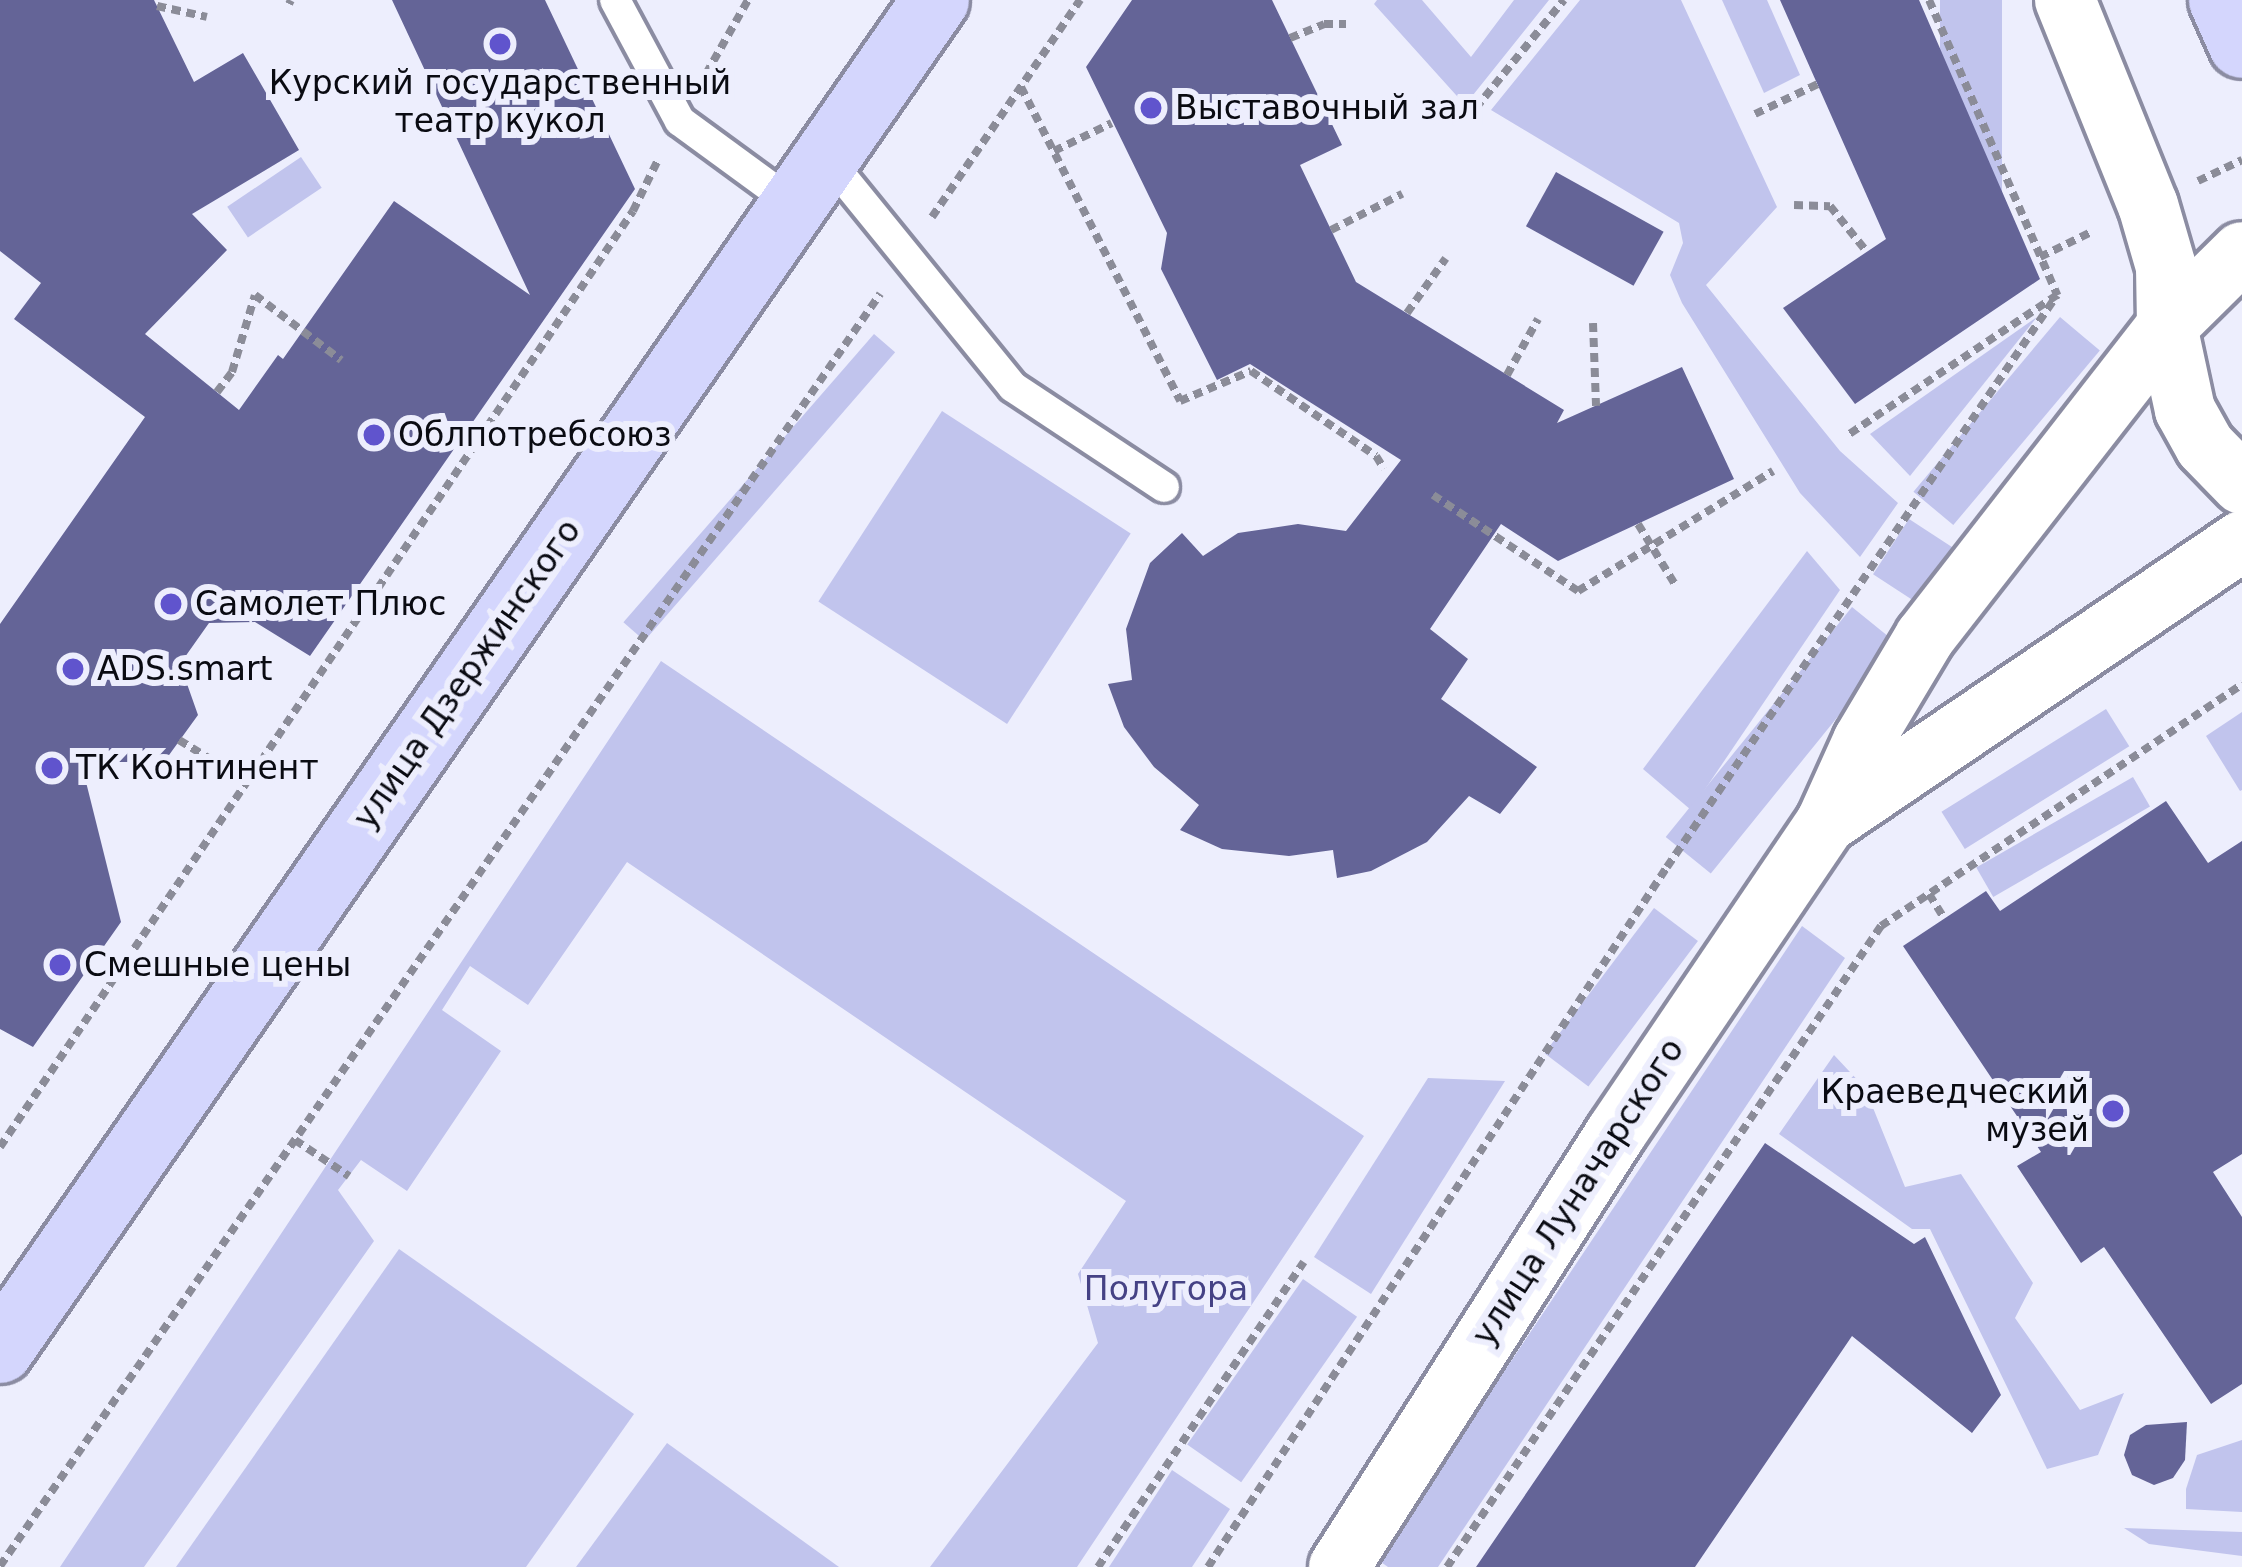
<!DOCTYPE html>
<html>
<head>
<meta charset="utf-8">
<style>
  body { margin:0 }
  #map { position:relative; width:2242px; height:1567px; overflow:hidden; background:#edeefd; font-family:"DejaVu Sans",sans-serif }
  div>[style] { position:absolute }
  .green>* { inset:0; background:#c1c4ed; transform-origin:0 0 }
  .building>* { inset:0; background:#646497; transform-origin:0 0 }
  .path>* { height:8px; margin-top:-4px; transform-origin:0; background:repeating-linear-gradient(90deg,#8b8c98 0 9px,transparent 0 15px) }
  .roads { filter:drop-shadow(3px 0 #8b8ca2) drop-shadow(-3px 0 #8b8ca2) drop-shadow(0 3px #8b8ca2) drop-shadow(0 -3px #8b8ca2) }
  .lane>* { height:30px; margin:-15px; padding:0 15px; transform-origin:15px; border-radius:15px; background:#fff }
  .street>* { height:60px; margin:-30px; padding:0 30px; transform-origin:30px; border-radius:30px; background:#fff }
  .primary>* { height:66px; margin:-33px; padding:0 33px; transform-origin:33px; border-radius:33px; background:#d4d6fd }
  .dots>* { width:33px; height:33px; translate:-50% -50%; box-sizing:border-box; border:6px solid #edeefd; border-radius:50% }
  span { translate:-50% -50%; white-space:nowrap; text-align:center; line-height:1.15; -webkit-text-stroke:12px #edeefd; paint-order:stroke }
  .poi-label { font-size:33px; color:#0a0b12 }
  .left { translate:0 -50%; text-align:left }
  .right { translate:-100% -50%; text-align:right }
  .street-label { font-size:33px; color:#0a0b12 }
  .park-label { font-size:33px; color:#454285 }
</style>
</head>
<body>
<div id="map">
  <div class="green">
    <div style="clip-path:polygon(1377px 0,1422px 0,1471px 57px,1514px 0,1549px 0,1465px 105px,1374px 4px)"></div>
    <div style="clip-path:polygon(1580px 0,1681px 0,1777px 207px,1706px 285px,1840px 451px,1898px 503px,1860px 557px,1800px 493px,1682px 303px,1670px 275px,1683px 243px,1679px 223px,1491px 110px)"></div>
    <div style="clip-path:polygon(1722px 0,1767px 0,1800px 75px,1764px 93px)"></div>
    <div style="left:1940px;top:0;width:62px;height:224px"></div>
    <div style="left:301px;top:157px;width:37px;height:89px;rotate:56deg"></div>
    <div style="clip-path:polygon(2037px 317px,1910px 476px,1870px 434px)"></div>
    <div style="left:2060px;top:317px;width:52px;height:228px;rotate:40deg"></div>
    <div style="left:874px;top:334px;width:28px;height:382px;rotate:41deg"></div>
    <div style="left:942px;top:411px;width:225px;height:227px;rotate:33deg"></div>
    <div style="left:1909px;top:519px;width:59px;height:66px;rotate:33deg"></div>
    <div style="clip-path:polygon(1807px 551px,1840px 590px,1691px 810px,1643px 769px)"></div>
    <div style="left:1852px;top:607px;width:58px;height:296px;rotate:39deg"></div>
    <div style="clip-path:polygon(661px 661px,1364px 1136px,1077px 1567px,930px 1567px,1098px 1343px,1078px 1274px,1126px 1201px,627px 862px,528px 1005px,470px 966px,442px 1010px,501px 1051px,407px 1191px,361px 1160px,338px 1190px,374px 1241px,144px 1567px,60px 1567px)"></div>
    <div style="left:2106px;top:709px;width:44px;height:194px;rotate:58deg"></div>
    <div style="clip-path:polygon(2242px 712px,2242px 790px,2240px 791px,2206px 736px)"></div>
    <div style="left:2133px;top:777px;width:34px;height:181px;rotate:60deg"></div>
    <div style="left:1654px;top:908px;width:55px;height:182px;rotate:37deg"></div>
    <div style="clip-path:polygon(1802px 926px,1845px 958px,1438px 1567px,1388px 1567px,1378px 1560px)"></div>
    <div style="clip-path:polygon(1834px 1055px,1865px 1088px,1905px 1187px,1961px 1174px,2033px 1283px,2015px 1318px,2080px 1410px,2124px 1393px,2098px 1455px,2047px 1469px,1930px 1229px,1912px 1229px,1779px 1134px)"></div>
    <div style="clip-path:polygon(1428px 1078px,1505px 1081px,1371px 1294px,1314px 1257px)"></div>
    <div style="clip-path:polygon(399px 1249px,634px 1414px,526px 1567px,176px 1567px)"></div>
    <div style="left:1303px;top:1279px;width:66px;height:202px;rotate:35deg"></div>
    <div style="clip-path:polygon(2242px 1440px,2242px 1512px,2186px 1509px,2186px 1489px,2197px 1455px)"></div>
    <div style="clip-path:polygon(667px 1443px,839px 1567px,576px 1567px)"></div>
    <div style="clip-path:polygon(1172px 1470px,1230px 1509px,1192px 1567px,1109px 1567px)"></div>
    <div style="clip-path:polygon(2124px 1528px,2242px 1532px,2242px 1556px,2149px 1544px)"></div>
  </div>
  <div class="building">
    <div style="clip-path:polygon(0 0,154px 0,194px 82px,243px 53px,299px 150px,192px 214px,227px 250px,145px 334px,239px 410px,278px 355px,283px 359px,394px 201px,530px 295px,392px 0,545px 0,635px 189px,310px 656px,255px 622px,209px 623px,180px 664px,198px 715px,164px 762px,81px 762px,121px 922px,33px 1047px,0 1029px,0 624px,145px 417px,14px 319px,41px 283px,0 251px)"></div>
    <div style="clip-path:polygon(1132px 0,1272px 0,1342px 145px,1300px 165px,1356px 282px,1564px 410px,1557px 423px,1682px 367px,1734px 479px,1558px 561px,1501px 524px,1430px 629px,1468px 659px,1441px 699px,1537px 767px,1500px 814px,1469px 796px,1427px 842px,1371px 871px,1337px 878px,1333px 850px,1289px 856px,1222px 849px,1180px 830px,1199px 805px,1154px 767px,1124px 727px,1108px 684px,1132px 680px,1126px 629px,1150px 563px,1182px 533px,1203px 556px,1238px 533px,1298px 524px,1346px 531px,1401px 460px,1250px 364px,1217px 380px,1161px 269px,1167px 233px,1086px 67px)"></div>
    <div style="clip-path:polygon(1780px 0,1919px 0,2040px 279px,1855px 404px,1783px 308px,1886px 239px)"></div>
    <div style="left:1556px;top:172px;width:123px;height:62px;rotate:29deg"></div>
    <div style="clip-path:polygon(2166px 801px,2208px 863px,2242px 841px,2242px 1154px,2213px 1172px,2242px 1217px,2242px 1384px,2211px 1404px,2104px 1247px,2081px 1263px,2017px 1166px,2041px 1152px,1903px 946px,1986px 891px,2000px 911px)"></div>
    <div style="clip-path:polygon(1765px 1143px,1914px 1244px,1925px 1237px,2001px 1395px,1972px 1433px,1852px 1336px,1695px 1567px,1476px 1567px)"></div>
    <div style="clip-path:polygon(2187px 1422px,2185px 1460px,2173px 1478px,2154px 1485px,2132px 1475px,2124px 1455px,2130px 1435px,2146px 1425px)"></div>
  </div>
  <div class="path">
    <div style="left:1929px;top:0;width:322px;rotate:66.5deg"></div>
    <div style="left:289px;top:4px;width:4px;rotate:-63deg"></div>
    <div style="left:157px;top:6px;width:51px;rotate:12.4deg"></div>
    <div style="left:1290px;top:38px;width:37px;rotate:-22deg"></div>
    <div style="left:1324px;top:24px;width:22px"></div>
    <div style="left:706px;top:74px;width:85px;rotate:-60.4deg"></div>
    <div style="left:1021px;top:87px;width:352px;rotate:63.1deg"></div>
    <div style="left:1180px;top:401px;width:77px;rotate:-22.9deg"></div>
    <div style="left:1251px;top:371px;width:151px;rotate:34.2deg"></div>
    <div style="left:1376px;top:456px;width:15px;rotate:58deg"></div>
    <div style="left:1755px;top:114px;width:70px;rotate:-25.5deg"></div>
    <div style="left:1466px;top:120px;width:155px;rotate:-50.8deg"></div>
    <div style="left:1054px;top:151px;width:64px;rotate:-25.8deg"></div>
    <div style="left:2198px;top:181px;width:49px;rotate:-25.5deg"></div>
    <div style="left:1794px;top:205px;width:36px;rotate:2deg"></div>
    <div style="left:1830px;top:206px;width:59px;rotate:51.2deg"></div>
    <div style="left:932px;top:217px;width:263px;rotate:-55.7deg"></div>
    <div style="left:1331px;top:230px;width:80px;rotate:-26.9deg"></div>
    <div style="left:2040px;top:257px;width:59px;rotate:-26.1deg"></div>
    <div style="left:1407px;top:313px;width:67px;rotate:-54.7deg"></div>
    <div style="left:1593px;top:323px;width:83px;rotate:87.9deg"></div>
    <div style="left:1507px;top:375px;width:64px;rotate:-61deg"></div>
    <div style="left:217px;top:392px;width:25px;rotate:-53deg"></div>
    <div style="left:232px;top:372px;width:80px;rotate:-73.4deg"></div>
    <div style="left:255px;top:295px;width:108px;rotate:37.1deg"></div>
    <div style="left:1433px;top:495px;width:174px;rotate:33.5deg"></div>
    <div style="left:1578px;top:591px;width:229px;rotate:-31.6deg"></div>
    <div style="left:1638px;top:524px;width:73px;rotate:58.5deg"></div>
    <div style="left:179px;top:740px;width:79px;rotate:31.5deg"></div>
    <div style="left:1929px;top:894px;width:28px;rotate:58deg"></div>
    <div style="left:295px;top:1140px;width:65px;rotate:33.7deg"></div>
    <div style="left:0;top:1147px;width:1130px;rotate:-55.93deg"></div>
    <div style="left:633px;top:211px;width:57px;rotate:-63.9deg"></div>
    <div style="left:0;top:1566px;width:1547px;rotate:-55.32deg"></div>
    <div style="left:1098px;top:1567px;width:368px;rotate:-56deg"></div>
    <div style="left:1208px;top:1567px;width:837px;rotate:-56.75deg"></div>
    <div style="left:1667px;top:867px;width:692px;rotate:-55.71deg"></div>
    <div style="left:2057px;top:295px;width:254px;rotate:146.2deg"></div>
    <div style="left:1447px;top:1567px;width:774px;rotate:-55.9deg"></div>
    <div style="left:1881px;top:926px;width:435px;rotate:-33.8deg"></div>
  </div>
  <div class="roads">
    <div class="lane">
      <div style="left:615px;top:0;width:137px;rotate:61.8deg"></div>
      <div style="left:680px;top:121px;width:139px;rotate:36.2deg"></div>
      <div style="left:826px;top:157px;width:296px;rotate:50.9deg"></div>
      <div style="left:1013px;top:387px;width:181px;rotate:33.5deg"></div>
    </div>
    <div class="street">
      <div style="left:2065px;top:0;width:221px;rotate:68deg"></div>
      <div style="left:2148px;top:205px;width:65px;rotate:73.8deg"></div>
      <div style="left:2166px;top:267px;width:59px;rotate:89deg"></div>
      <div style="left:2167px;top:326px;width:86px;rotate:77.9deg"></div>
      <div style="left:2185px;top:410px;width:41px;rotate:60.9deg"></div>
      <div style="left:2205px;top:446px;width:53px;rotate:45.8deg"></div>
      <div style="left:1826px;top:823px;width:503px;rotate:-34.13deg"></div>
      <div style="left:1339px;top:1567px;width:515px;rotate:-57.45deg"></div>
      <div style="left:1616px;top:1133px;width:374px;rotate:-55.9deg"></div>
      <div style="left:1826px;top:823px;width:90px;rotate:-65.7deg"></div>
      <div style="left:1863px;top:741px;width:121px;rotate:-59.2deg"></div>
      <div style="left:1925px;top:637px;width:394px;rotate:-52.1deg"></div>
      <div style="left:2167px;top:326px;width:105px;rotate:-44.6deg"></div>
    </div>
    <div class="primary">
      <div style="left:2222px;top:0;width:49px;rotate:66deg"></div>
      <div style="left:0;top:1350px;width:1643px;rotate:-55.27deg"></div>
    </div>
  </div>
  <div class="dots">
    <div style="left:500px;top:44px;background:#6054cd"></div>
    <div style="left:1151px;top:108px;background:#6054cd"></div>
    <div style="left:374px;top:435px;background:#6054cd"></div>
    <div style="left:171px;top:604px;background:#6054cd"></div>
    <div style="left:73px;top:669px;background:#6054cd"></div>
    <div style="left:52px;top:768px;background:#6054cd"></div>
    <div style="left:60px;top:965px;background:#6054cd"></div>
    <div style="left:2113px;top:1111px;background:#6054cd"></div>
  </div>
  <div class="poi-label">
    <span style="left:500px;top:102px">Курский государственный<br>театр кукол</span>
    <span class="left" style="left:1175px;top:108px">Выставочный зал</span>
    <span class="left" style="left:398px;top:435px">Облпотребсоюз</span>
    <span class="left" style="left:195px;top:604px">Самолет Плюс</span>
    <span class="left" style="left:97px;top:669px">ADS.smart</span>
    <span class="left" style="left:76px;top:768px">ТК Континент</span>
    <span class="left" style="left:84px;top:965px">Смешные цены</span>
    <span class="right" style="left:2089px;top:1111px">Краеведческий<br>музей</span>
  </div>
  <div class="street-label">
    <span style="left:467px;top:674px;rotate:-55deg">улица Дзержинского</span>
    <span style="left:1578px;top:1192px;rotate:-57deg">улица Луначарского</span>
  </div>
  <div class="park-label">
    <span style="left:1166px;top:1289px">Полугора</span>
  </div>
</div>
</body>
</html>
